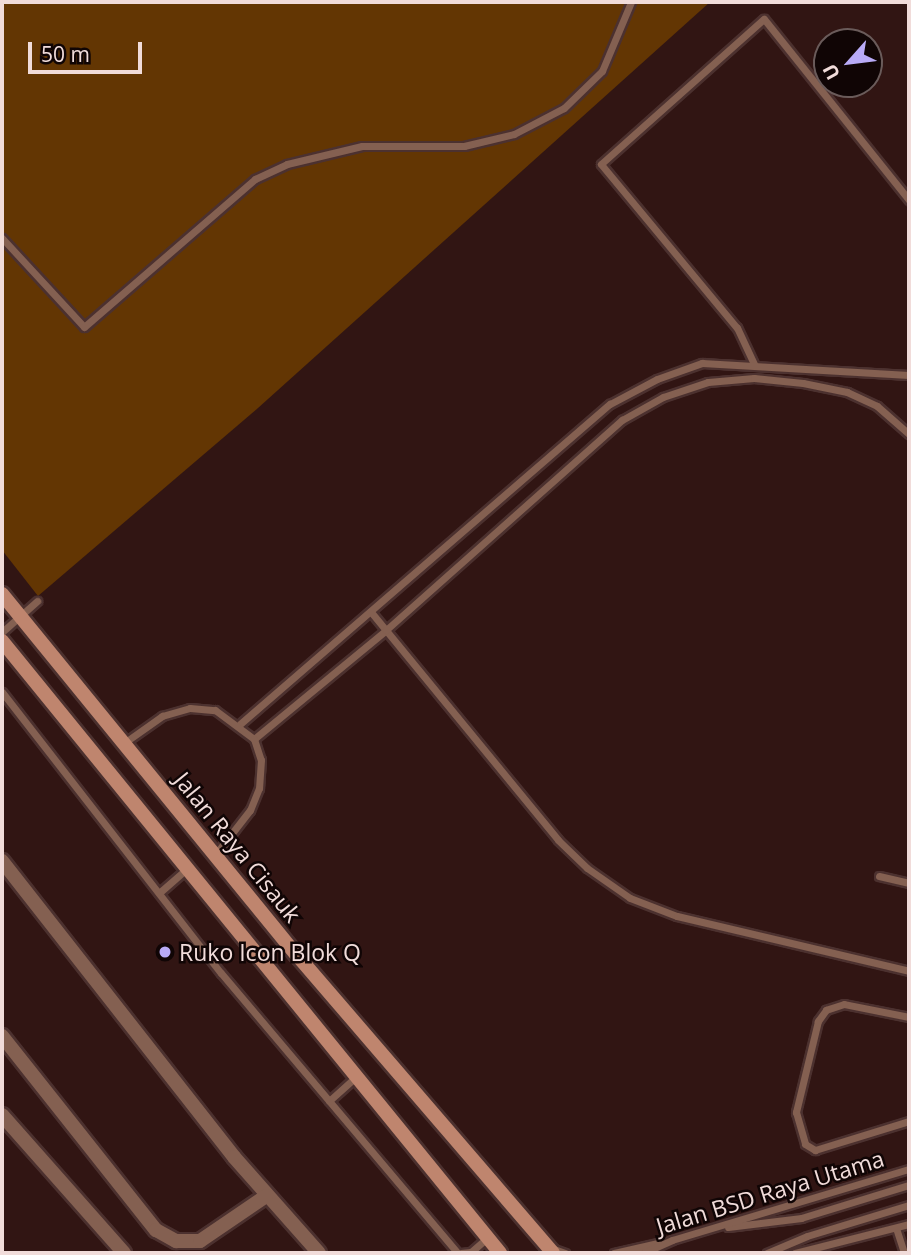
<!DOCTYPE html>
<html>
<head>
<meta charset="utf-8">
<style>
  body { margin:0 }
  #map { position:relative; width:911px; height:1255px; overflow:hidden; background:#311513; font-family:"Open Sans",sans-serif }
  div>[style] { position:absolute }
  .green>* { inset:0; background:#633603 }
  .roads { filter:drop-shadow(2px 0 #4c312f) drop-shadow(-2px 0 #4c312f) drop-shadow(0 2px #4c312f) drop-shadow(0 -2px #4c312f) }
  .service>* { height:7px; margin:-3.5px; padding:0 3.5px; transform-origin:3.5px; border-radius:3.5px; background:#846051 }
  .minor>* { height:14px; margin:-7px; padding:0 7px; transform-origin:7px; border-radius:7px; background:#846051 }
  .secondary>* { height:14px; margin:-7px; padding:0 7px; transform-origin:7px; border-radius:7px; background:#bf856e }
  .dots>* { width:19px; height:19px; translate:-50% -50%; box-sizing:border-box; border:4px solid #100505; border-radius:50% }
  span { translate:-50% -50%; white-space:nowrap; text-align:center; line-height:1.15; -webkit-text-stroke:5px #100505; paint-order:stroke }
  .street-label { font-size:23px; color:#f1dcda }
  .poi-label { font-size:23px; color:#f1dcda }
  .left { translate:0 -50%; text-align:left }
  .frame { position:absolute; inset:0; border:4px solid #f1dcda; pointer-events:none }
  .north { position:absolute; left:813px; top:28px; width:70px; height:70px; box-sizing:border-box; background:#100505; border:2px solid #6a5b5a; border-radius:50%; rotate:242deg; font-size:19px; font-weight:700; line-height:28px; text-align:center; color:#f1dcda }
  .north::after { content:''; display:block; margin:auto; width:24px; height:32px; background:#b9abf7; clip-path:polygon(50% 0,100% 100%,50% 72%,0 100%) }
  .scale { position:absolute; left:28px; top:42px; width:114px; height:32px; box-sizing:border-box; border:4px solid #f1dcda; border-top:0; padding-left:9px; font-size:21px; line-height:24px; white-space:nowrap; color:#f1dcda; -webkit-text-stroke:5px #100505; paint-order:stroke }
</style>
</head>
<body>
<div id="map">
  <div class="green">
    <div style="clip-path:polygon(7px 2px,710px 2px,258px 408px,38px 596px,2px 550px,2px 6px)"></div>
  </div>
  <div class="roads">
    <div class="service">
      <div style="left:2px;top:238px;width:121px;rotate:47.3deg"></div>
      <div style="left:84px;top:327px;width:226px;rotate:-40.9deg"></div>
      <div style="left:255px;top:179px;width:35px;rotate:-25deg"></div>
      <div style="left:287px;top:164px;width:77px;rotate:-13.5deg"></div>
      <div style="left:362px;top:146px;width:102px"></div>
      <div style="left:464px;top:146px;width:51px;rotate:-13.5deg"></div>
      <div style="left:514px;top:134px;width:56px;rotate:-27.5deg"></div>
      <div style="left:564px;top:108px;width:53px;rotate:-44.2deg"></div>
      <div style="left:602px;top:71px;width:75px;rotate:-67.2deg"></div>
      <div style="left:754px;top:364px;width:40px;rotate:-115deg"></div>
      <div style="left:737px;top:328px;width:213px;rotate:-129.7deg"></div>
      <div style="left:601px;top:164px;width:218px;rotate:-41.7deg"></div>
      <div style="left:764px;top:19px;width:232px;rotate:51.3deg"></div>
      <div style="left:371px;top:612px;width:295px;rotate:50.6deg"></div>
      <div style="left:558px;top:840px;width:40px;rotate:44deg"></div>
      <div style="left:587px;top:868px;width:52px;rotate:34.9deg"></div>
      <div style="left:630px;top:898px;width:50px;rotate:21deg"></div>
      <div style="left:677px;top:916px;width:238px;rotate:13.3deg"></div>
      <div style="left:2px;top:632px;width:47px;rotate:-41.5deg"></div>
      <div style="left:2px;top:692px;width:356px;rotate:52.1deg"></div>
      <div style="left:221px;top:973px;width:367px;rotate:49.8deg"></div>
      <div style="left:240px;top:724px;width:489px;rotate:-40.9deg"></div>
      <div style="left:610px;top:404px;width:53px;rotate:-28deg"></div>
      <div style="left:657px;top:379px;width:48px;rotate:-19.6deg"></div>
      <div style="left:702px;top:363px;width:207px;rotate:3.3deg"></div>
      <div style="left:254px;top:739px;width:171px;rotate:-39.5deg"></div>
      <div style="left:386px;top:630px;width:316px;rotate:-41.7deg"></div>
      <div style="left:622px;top:420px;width:47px;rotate:-29.3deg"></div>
      <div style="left:663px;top:397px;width:47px;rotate:-18.4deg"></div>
      <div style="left:708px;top:382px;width:46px;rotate:-5deg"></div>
      <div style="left:754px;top:378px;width:49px;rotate:5.8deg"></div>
      <div style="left:803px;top:383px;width:45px;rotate:11.6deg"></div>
      <div style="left:847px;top:392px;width:33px;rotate:25deg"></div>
      <div style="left:877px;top:406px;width:43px;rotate:41.2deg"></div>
      <div style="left:124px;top:743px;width:47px;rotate:-35.4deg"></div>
      <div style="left:162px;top:716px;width:29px;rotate:-16deg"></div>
      <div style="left:190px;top:708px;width:25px;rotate:5deg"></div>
      <div style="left:215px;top:710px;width:49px;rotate:36.6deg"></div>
      <div style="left:254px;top:739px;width:22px;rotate:72deg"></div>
      <div style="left:261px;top:760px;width:28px;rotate:94deg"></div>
      <div style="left:259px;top:788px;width:24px;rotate:112deg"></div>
      <div style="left:250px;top:810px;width:57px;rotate:127.9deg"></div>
      <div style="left:879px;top:876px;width:31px;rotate:13deg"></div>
      <div style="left:159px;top:893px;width:37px;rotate:-41deg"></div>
      <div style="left:909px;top:1017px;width:66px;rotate:-168.7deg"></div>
      <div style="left:844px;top:1004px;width:19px;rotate:162deg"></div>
      <div style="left:826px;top:1010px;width:14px;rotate:126deg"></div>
      <div style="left:818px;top:1021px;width:94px;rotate:103.6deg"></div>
      <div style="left:796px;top:1112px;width:33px;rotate:74deg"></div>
      <div style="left:805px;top:1144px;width:12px;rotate:31deg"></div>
      <div style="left:815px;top:1150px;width:98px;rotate:-17.1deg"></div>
      <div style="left:329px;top:1101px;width:38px;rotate:-42deg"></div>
      <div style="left:728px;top:1227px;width:74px;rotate:-7deg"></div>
      <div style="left:801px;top:1218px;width:113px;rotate:-17deg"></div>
      <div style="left:896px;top:1228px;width:26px;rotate:72deg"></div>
      <div style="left:551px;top:1248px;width:15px;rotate:20deg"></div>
      <div style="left:461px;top:1253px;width:10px;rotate:-6deg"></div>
      <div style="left:471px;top:1252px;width:21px;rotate:-41deg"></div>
      <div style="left:614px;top:1253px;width:45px;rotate:-12.8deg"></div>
      <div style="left:643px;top:1253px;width:32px;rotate:-24deg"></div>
      <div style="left:672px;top:1240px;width:247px;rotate:-16.7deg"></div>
      <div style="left:767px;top:1253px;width:43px;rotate:-23deg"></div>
      <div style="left:807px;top:1236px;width:107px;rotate:-16.9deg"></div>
      <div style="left:795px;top:1253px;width:118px;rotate:-14.3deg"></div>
    </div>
    <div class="minor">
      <div style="left:2px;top:861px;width:376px;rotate:51.9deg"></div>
      <div style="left:234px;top:1157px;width:128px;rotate:48.5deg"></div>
      <div style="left:2px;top:1036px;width:248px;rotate:51.6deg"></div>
      <div style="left:156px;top:1230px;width:23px;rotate:29deg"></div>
      <div style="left:176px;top:1241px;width:24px"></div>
      <div style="left:200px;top:1241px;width:80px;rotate:-34.3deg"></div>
      <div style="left:2px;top:1115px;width:184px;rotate:48.5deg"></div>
    </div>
    <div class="secondary">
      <div style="left:2px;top:594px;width:465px;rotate:50.8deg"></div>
      <div style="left:296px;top:954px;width:394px;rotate:49.3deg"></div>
      <div style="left:2px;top:641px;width:789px;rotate:50.86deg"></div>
    </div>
  </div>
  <div class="dots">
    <div style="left:165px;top:952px;background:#b9abf7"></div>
  </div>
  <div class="street-label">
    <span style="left:238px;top:847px;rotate:51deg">Jalan Raya Cisauk</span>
    <span style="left:770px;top:1192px;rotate:-17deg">Jalan BSD Raya Utama</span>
  </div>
  <div class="poi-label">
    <span class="left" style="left:179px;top:952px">Ruko Icon Blok Q</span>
  </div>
  <div class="frame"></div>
  <div class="north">U</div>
  <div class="scale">50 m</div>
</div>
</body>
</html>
